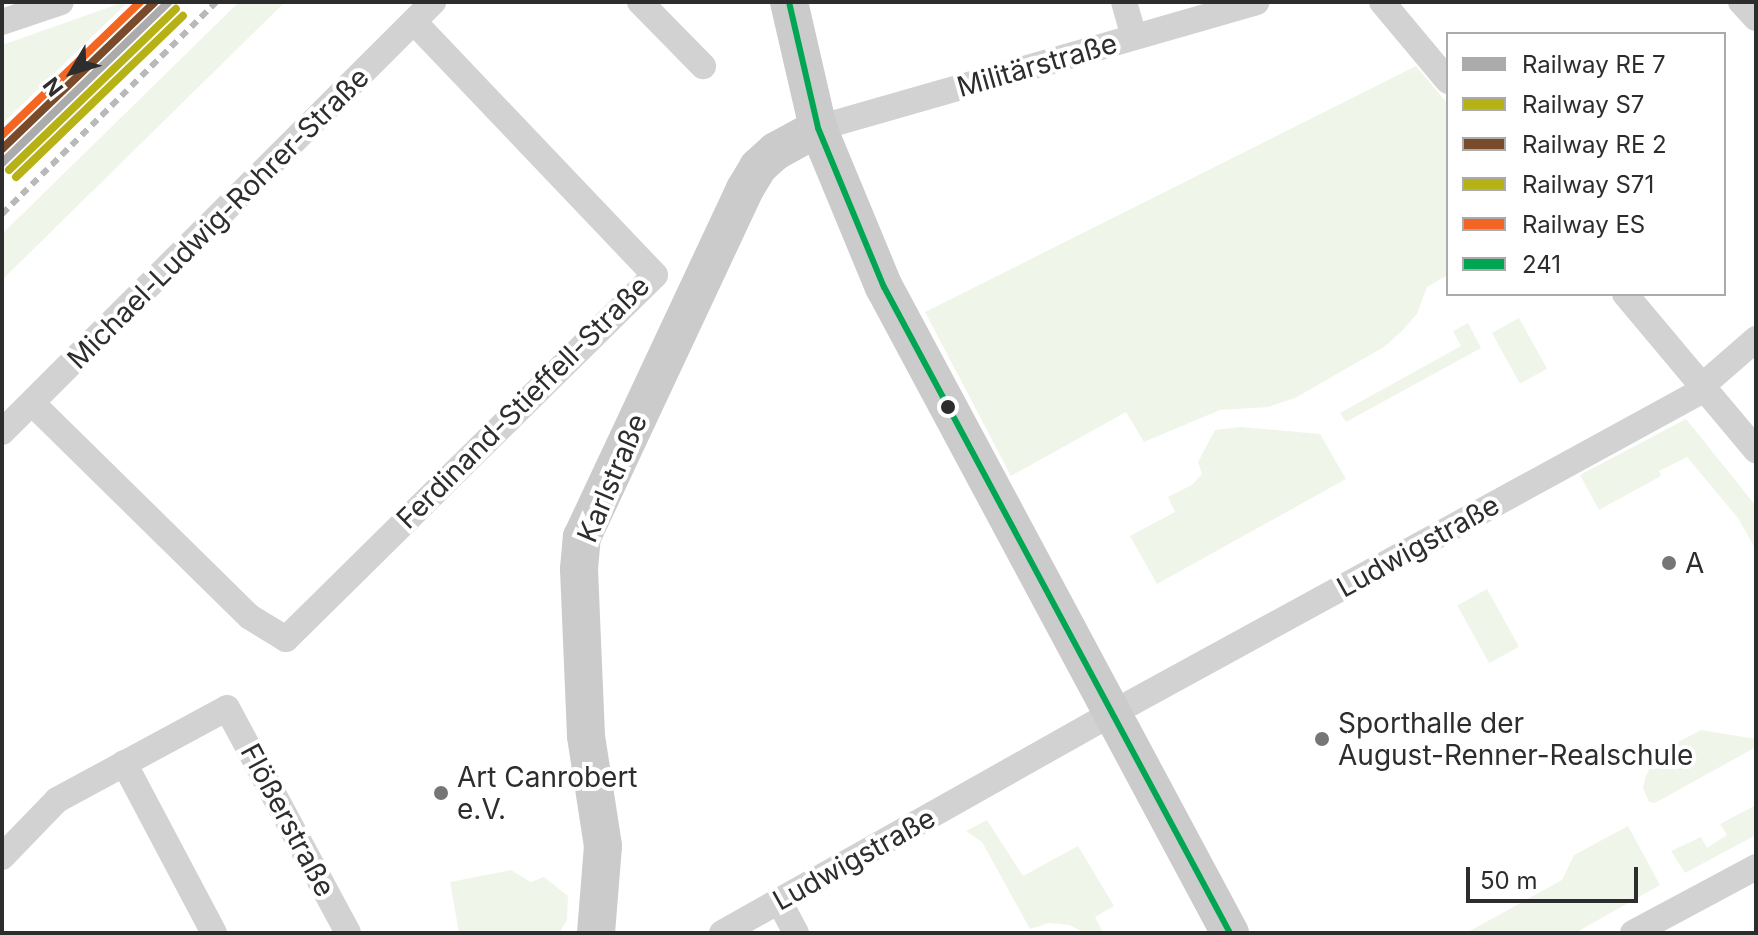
<!DOCTYPE html>
<html>
<head>
<meta charset="utf-8">
<style>
  body { margin:0 }
  #map { position:relative; width:1758px; height:935px; overflow:hidden; background:#fff; font-family:Inter,sans-serif }
  div>[style] { position:absolute }
  .green>* { inset:0; background:#f0f5ea; transform-origin:0 0 }
  .street>* { height:26px; margin:-13px; padding:0 13px; transform-origin:13px; border-radius:13px; background:#d2d2d2 }
  .secondary>* { height:38px; margin:-19px; padding:0 19px; transform-origin:19px; border-radius:19px; background:#cbcbcb }
  .rail>* { height:6px; margin-top:-3px; transform-origin:0; background:repeating-linear-gradient(90deg,#b9b9b9 0 8px,transparent 0 14px) }
  .bus-1>* { height:6px; margin:-3px; padding:0 3px; transform-origin:3px; border-radius:3px; background:#00a651 }
  .rail-1>* { height:8px; margin:-4px; padding:0 4px; transform-origin:4px; border-radius:4px; background:#ababab }
  .rail-2>* { height:8px; margin:-4px; padding:0 4px; transform-origin:4px; border-radius:4px; background:#b6b216 }
  .rail-3>* { height:8px; margin:-4px; padding:0 4px; transform-origin:4px; border-radius:4px; background:#7a4b2a }
  .rail-4>* { height:8px; margin:-4px; padding:0 4px; transform-origin:4px; border-radius:4px; background:#b6b216 }
  .rail-5>* { height:8px; margin:-4px; padding:0 4px; transform-origin:4px; border-radius:4px; background:#f26522 }
  .dots>* { width:22px; height:22px; translate:-50% -50%; box-sizing:border-box; border:4px solid #fff; border-radius:50% }
  span { translate:-50% -50%; white-space:nowrap; text-align:center; line-height:1.15; -webkit-text-stroke:8px #fff; paint-order:stroke }
  .street-label { font-size:28px; color:#2d2d2d }
  .poi-label { font-size:28px; color:#2d2d2d }
  .left { translate:0 -50%; text-align:left }
  .frame { position:absolute; inset:0; border:4px solid #2d2d2d; pointer-events:none }
  .legend { position:absolute; left:1446px; top:32px; width:280px; height:264px; box-sizing:border-box; background:#fff; border:2px solid #ababab; margin:0; padding:10px 14px; list-style:none; font-size:24px; color:#2d2d2d }
  .legend li { display:flex; align-items:center; gap:16px; height:40px }
  .legend b { width:40px; border:2px solid #ababab }
  .north { position:absolute; left:32px; top:32px; width:80px; height:80px; -webkit-text-stroke:6px #fff; paint-order:stroke; rotate:232deg; font-size:22px; font-weight:700; line-height:32px; text-align:center; color:#2d2d2d }
  .north::after { content:''; display:block; margin:auto; width:28px; height:36px; background:#2d2d2d; clip-path:polygon(50% 0,100% 100%,50% 72%,0 100%) }
  .scale { position:absolute; left:1466px; top:867px; width:172px; height:36px; box-sizing:border-box; border:4px solid #2d2d2d; border-top:0; padding-left:10px; font-size:24px; line-height:28px; white-space:nowrap; color:#2d2d2d; -webkit-text-stroke:6px #fff; paint-order:stroke }
</style>
</head>
<body>
<div id="map">
  <div class="green">
    <div style="clip-path:polygon(124px 2px,128px 2px,2px 124px,2px 45px)"></div>
    <div style="clip-path:polygon(239px 2px,285px 2px,2px 280px,2px 234px)"></div>
    <div style="clip-path:polygon(1416px 66px,1448px 104px,1448px 275px,1427px 287px,1417px 314px,1402px 331px,1384px 347px,1295px 398px,1268px 407px,1220px 410px,1144px 442px,1126px 412px,1011px 476px,925px 312px)"></div>
    <div style="left:1519px;top:318px;width:58px;height:31px;rotate:61deg"></div>
    <div style="clip-path:polygon(1468px 323px,1481px 348px,1346px 422px,1340px 413px,1461px 346px,1453px 331px)"></div>
    <div style="clip-path:polygon(1686px 419px,1756px 506px,1756px 550px,1738px 518px,1687px 457px,1659px 471px,1661px 476px,1599px 510px,1580px 475px)"></div>
    <div style="clip-path:polygon(1241px 427px,1320px 434px,1346px 479px,1157px 584px,1130px 536px,1175px 512px,1168px 497px,1192px 485px,1202px 474px,1198px 462px,1215px 430px)"></div>
    <div style="left:1487px;top:589px;width:66px;height:34px;rotate:61deg"></div>
    <div style="clip-path:polygon(1701px 730px,1756px 739px,1756px 747px,1655px 803px,1649px 802px,1643px 788px,1645px 778px,1657px 753px)"></div>
    <div style="clip-path:polygon(1756px 805px,1756px 835px,1685px 873px,1671px 851px,1701px 837px,1707px 848px,1727px 835px,1720px 824px)"></div>
    <div style="clip-path:polygon(987px 820px,1023px 876px,1078px 846px,1114px 906px,1095px 917px,1103px 933px,1085px 933px,1069px 925px,1049px 923px,1030px 929px,982px 842px,966px 831px)"></div>
    <div style="clip-path:polygon(1628px 826px,1660px 885px,1575px 933px,1466px 933px,1562px 880px,1574px 855px)"></div>
    <div style="clip-path:polygon(511px 870px,531px 882px,544px 877px,568px 896px,567px 920px,559px 933px,459px 933px,450px 882px)"></div>
  </div>
  <div class="street">
    <div style="left:640px;top:2px;width:90px;rotate:45.5deg"></div>
    <div style="left:1124px;top:2px;width:36px;rotate:74deg"></div>
    <div style="left:1382px;top:2px;width:103px;rotate:50.1deg"></div>
    <div style="left:1741px;top:2px;width:22px;rotate:47deg"></div>
    <div style="left:2px;top:22px;width:62px;rotate:-18.7deg"></div>
    <div style="left:818px;top:128px;width:456px;rotate:-16deg"></div>
    <div style="left:1625px;top:294px;width:204px;rotate:50deg"></div>
    <div style="left:1702px;top:386px;width:72px;rotate:-41deg"></div>
    <div style="left:32px;top:403px;width:305px;rotate:44.5deg"></div>
    <div style="left:250px;top:617px;width:42px;rotate:31.4deg"></div>
    <div style="left:286px;top:639px;width:518px;rotate:-44.61deg"></div>
    <div style="left:655px;top:275px;width:349px;rotate:-133.6deg"></div>
    <div style="left:2px;top:432px;width:609px;rotate:-44.93deg"></div>
    <div style="left:1131px;top:703px;width:654px;rotate:-28.68deg"></div>
    <div style="left:124px;top:763px;width:192px;rotate:62.1deg"></div>
    <div style="left:2px;top:857px;width:79px;rotate:-46deg"></div>
    <div style="left:57px;top:800px;width:193px;rotate:-28.4deg"></div>
    <div style="left:227px;top:708px;width:255px;rotate:61.7deg"></div>
    <div style="left:779px;top:901px;width:36px;rotate:62deg"></div>
    <div style="left:722px;top:933px;width:446px;rotate:-29.4deg"></div>
    <div style="left:1633px;top:933px;width:140px;rotate:-28.2deg"></div>
  </div>
  <div class="secondary">
    <div style="left:789px;top:2px;width:129px;rotate:77deg"></div>
    <div style="left:818px;top:128px;width:172px;rotate:67.5deg"></div>
    <div style="left:884px;top:287px;width:733px;rotate:61.83deg"></div>
    <div style="left:596px;top:933px;width:87px;rotate:-85.4deg"></div>
    <div style="left:603px;top:846px;width:111px;rotate:-98.8deg"></div>
    <div style="left:586px;top:736px;width:167px;rotate:-92.4deg"></div>
    <div style="left:579px;top:569px;width:32px;rotate:-85deg"></div>
    <div style="left:582px;top:537px;width:384px;rotate:-64.9deg"></div>
    <div style="left:745px;top:189px;width:26px;rotate:-59deg"></div>
    <div style="left:758px;top:167px;width:24px;rotate:-42deg"></div>
    <div style="left:776px;top:151px;width:48px;rotate:-28.7deg"></div>
  </div>
  <div class="rail">
    <div style="left:2px;top:214px;width:301px;rotate:-44.7deg"></div>
  </div>
  <div class="bus-1">
    <div style="left:789px;top:2px;width:129px;rotate:77deg"></div>
    <div style="left:818px;top:128px;width:172px;rotate:67.5deg"></div>
    <div style="left:884px;top:287px;width:733px;rotate:61.83deg"></div>
  </div>
  <div class="rail-1">
    <div style="left:2px;top:163px;width:232px;rotate:-44deg"></div>
  </div>
  <div class="rail-2">
    <div style="left:9px;top:170px;width:232px;rotate:-44deg"></div>
  </div>
  <div class="rail-3">
    <div style="left:2px;top:149px;width:212px;rotate:-43.9deg"></div>
  </div>
  <div class="rail-4">
    <div style="left:16px;top:177px;width:232px;rotate:-44deg"></div>
  </div>
  <div class="rail-5">
    <div style="left:2px;top:135px;width:192px;rotate:-43.9deg"></div>
  </div>
  <div class="dots">
    <div style="left:948px;top:407px;background:#2d2d2d"></div>
    <div style="left:1669px;top:563px;background:#767676"></div>
    <div style="left:1322px;top:739px;background:#767676"></div>
    <div style="left:441px;top:793px;background:#767676"></div>
  </div>
  <div class="street-label">
    <span style="left:1037px;top:65px;rotate:-16deg">Militärstraße</span>
    <span style="left:218px;top:218px;rotate:-45deg">Michael-Ludwig-Rohrer-Straße</span>
    <span style="left:523px;top:402px;rotate:-45deg">Ferdinand-Stieffell-Straße</span>
    <span style="left:612px;top:478px;rotate:-67deg">Karlstraße</span>
    <span style="left:1418px;top:546px;rotate:-29deg">Ludwigstraße</span>
    <span style="left:288px;top:820px;rotate:62deg">Flößerstraße</span>
    <span style="left:854px;top:859px;rotate:-29deg">Ludwigstraße</span>
  </div>
  <div class="poi-label">
    <span class="left" style="left:1685px;top:563px">A</span>
    <span class="left" style="left:1338px;top:739px">Sporthalle der<br>August-Renner-Realschule</span>
    <span class="left" style="left:457px;top:793px">Art Canrobert<br>e.V.</span>
  </div>
  <div class="frame"></div>
  <ul class="legend">
  <li><b style="height:10px;background:#ababab"></b>Railway RE 7</li>
  <li><b style="height:10px;background:#b6b216"></b>Railway S7</li>
  <li><b style="height:10px;background:#7a4b2a"></b>Railway RE 2</li>
  <li><b style="height:10px;background:#b6b216"></b>Railway S71</li>
  <li><b style="height:10px;background:#f26522"></b>Railway ES</li>
  <li><b style="height:10px;background:#00a651"></b>241</li>
  </ul>
  <div class="north">N</div>
  <div class="scale">50 m</div>
</div>
</body>
</html>
